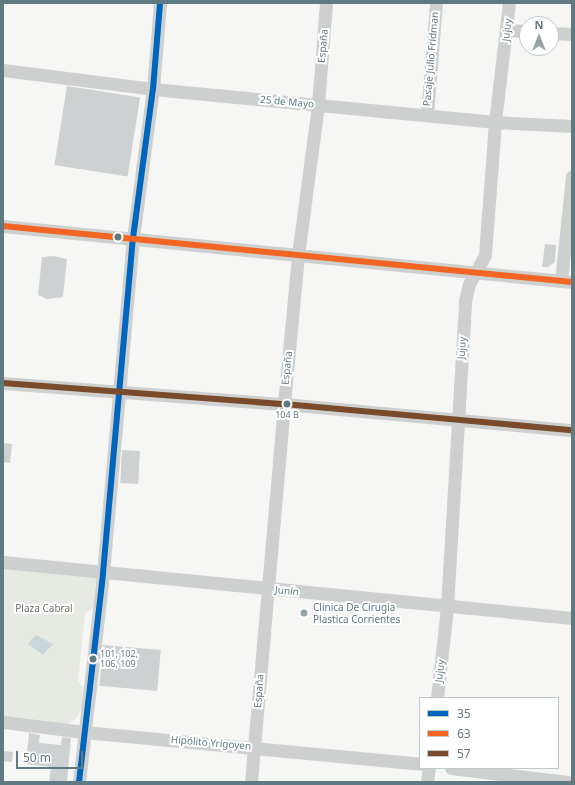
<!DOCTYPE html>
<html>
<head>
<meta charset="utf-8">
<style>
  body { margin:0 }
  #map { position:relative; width:575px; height:785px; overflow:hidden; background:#f6f6f5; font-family:"Noto Sans",sans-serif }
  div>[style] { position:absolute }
  .green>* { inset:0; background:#e7e9e3 }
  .water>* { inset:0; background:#cad6d7 }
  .building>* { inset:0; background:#ced1d1; transform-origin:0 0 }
  .minor>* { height:13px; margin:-6.5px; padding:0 6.5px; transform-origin:6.5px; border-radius:6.5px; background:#ced0d0 }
  .bus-1>* { height:6px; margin:-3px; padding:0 3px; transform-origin:3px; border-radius:3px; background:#0065bd }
  .bus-2>* { height:6px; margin:-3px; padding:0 3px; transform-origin:3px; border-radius:3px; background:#f26522 }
  .bus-3>* { height:6px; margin:-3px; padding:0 3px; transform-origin:3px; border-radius:3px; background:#7a4b2a }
  .dots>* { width:11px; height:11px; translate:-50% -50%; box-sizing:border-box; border:2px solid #fff; border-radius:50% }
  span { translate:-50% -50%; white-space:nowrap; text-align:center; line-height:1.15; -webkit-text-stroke:4px #fff; paint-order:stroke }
  .bus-label { font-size:9px; color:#607a81 }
  .left { translate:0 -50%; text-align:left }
  .street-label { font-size:10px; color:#607a81 }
  .poi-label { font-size:10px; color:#607a81 }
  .park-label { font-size:10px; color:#6a795f }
  .frame { position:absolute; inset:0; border:4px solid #607a81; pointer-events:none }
  .legend { position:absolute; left:419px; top:697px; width:140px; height:72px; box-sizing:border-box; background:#fff; border:1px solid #bfcacd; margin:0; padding:5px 7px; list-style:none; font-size:12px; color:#607a81 }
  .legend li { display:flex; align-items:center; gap:8px; height:20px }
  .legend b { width:20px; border:1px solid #bfcacd }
  .north { position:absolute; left:519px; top:16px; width:40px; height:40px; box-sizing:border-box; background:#fff; border:1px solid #bfcacd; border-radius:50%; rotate:0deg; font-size:11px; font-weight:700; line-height:16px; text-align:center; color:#607a81 }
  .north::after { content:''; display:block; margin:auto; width:14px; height:18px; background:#94a5aa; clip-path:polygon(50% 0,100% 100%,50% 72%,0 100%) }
  .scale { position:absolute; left:16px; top:751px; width:67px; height:18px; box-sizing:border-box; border:2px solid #607a81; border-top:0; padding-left:5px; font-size:12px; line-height:14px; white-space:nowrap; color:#607a81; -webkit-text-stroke:3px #fff; paint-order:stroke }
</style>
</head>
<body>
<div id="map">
  <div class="green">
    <div style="clip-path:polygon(3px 563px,97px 573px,93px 608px,85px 613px,78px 681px,84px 688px,82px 708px,76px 719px,66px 725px,3px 718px)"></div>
  </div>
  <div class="water">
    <div style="clip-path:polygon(36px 635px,53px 644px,43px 655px,28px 644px)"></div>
  </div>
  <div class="building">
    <div style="left:67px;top:86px;width:74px;height:80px;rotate:9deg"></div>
    <div style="clip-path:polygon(545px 244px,556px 245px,555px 262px,548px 267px,542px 267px)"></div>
    <div style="clip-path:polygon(54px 256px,67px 259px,63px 297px,47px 299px,38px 295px,42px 257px)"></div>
    <div style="clip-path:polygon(3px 443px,12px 444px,10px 463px,3px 462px)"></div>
    <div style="left:122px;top:450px;width:18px;height:33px;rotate:3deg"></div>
    <div style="left:103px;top:645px;width:58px;height:41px;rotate:5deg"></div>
    <div style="clip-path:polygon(29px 733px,40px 735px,39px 743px,61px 745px,62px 737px,71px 738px,67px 782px,49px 782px,51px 767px,26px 764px)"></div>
    <div style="left:3px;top:751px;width:10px;height:10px;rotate:6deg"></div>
  </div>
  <div class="minor">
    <div style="left:507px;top:30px;width:20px;rotate:3deg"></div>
    <div style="left:551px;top:33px;width:21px;rotate:3deg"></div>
    <div style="left:3px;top:70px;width:151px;rotate:7.2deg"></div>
    <div style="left:153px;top:89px;width:344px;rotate:5.5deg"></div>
    <div style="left:495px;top:122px;width:77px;rotate:3deg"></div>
    <div style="left:427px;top:115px;width:112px;rotate:-85.4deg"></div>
    <div style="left:3px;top:226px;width:572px;rotate:5.62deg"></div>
    <div style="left:561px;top:281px;width:105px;rotate:-84deg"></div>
    <div style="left:3px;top:383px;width:282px;rotate:4.3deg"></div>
    <div style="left:284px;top:404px;width:289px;rotate:5.2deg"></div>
    <div style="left:3px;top:562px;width:572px;rotate:5.62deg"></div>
    <div style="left:437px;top:698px;width:92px;rotate:-83.7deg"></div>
    <div style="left:447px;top:607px;width:307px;rotate:-86.6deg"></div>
    <div style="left:465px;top:301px;width:17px;rotate:-77deg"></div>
    <div style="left:469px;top:284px;width:33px;rotate:-61deg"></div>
    <div style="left:485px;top:255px;width:133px;rotate:-85.7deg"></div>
    <div style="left:495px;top:122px;width:120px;rotate:-83.3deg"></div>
    <div style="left:3px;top:722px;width:82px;rotate:7deg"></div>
    <div style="left:84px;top:732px;width:338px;rotate:5.4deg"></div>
    <div style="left:451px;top:768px;width:117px;rotate:6.9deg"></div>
    <div style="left:79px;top:782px;width:210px;rotate:-83.4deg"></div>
    <div style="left:103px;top:573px;width:336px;rotate:-84.9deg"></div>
    <div style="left:133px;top:238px;width:150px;rotate:-82.4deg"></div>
    <div style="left:153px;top:89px;width:86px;rotate:-85.3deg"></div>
    <div style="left:251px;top:782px;width:379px;rotate:-85deg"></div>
    <div style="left:284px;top:404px;width:150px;rotate:-84.6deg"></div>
    <div style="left:298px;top:255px;width:151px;rotate:-82.4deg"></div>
    <div style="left:318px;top:105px;width:102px;rotate:-85.5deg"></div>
    <div style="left:427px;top:782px;width:14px;rotate:-82deg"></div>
  </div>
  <div class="bus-1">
    <div style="left:79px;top:782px;width:210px;rotate:-83.4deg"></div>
    <div style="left:103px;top:573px;width:336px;rotate:-84.9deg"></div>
    <div style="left:133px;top:238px;width:150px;rotate:-82.4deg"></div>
    <div style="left:153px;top:89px;width:86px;rotate:-85.3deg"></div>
  </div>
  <div class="bus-2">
    <div style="left:3px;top:226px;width:572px;rotate:5.62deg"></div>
  </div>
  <div class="bus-3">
    <div style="left:3px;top:383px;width:282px;rotate:4.3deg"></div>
    <div style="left:284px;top:404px;width:289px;rotate:5.2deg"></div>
  </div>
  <div class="dots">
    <div style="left:118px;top:237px;background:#607a81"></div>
    <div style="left:287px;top:404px;background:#607a81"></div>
    <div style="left:304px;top:613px;background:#94a5aa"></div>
    <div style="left:93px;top:659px;background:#607a81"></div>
  </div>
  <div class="bus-label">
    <span style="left:287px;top:415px">104 B</span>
    <span class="left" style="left:100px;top:659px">101, 102,<br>106, 109</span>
  </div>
  <div class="street-label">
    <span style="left:507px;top:30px;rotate:-84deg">Jujuy</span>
    <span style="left:323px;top:46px;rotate:-85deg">España</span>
    <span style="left:431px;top:59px;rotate:-85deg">Pasaje Julio Fridman</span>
    <span style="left:287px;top:102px;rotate:5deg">25 de Mayo</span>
    <span style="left:462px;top:348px;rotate:-86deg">Jujuy</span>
    <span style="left:287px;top:368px;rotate:-84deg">España</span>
    <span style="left:287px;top:591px;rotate:6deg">Junín</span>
    <span style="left:440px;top:671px;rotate:-84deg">Jujuy</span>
    <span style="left:259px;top:691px;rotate:-86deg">España</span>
    <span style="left:211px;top:743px;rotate:5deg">Hipólito Yrigoyen</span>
  </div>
  <div class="poi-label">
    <span class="left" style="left:313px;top:613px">Clinica De Cirugia<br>Plastica Corrientes</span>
  </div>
  <div class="park-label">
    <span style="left:44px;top:609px">Plaza Cabral</span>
  </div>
  <div class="frame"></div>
  <ul class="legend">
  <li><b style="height:5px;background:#0065bd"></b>35</li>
  <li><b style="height:5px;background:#f26522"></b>63</li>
  <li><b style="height:5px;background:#7a4b2a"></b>57</li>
  </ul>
  <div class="north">N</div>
  <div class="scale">50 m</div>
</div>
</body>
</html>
